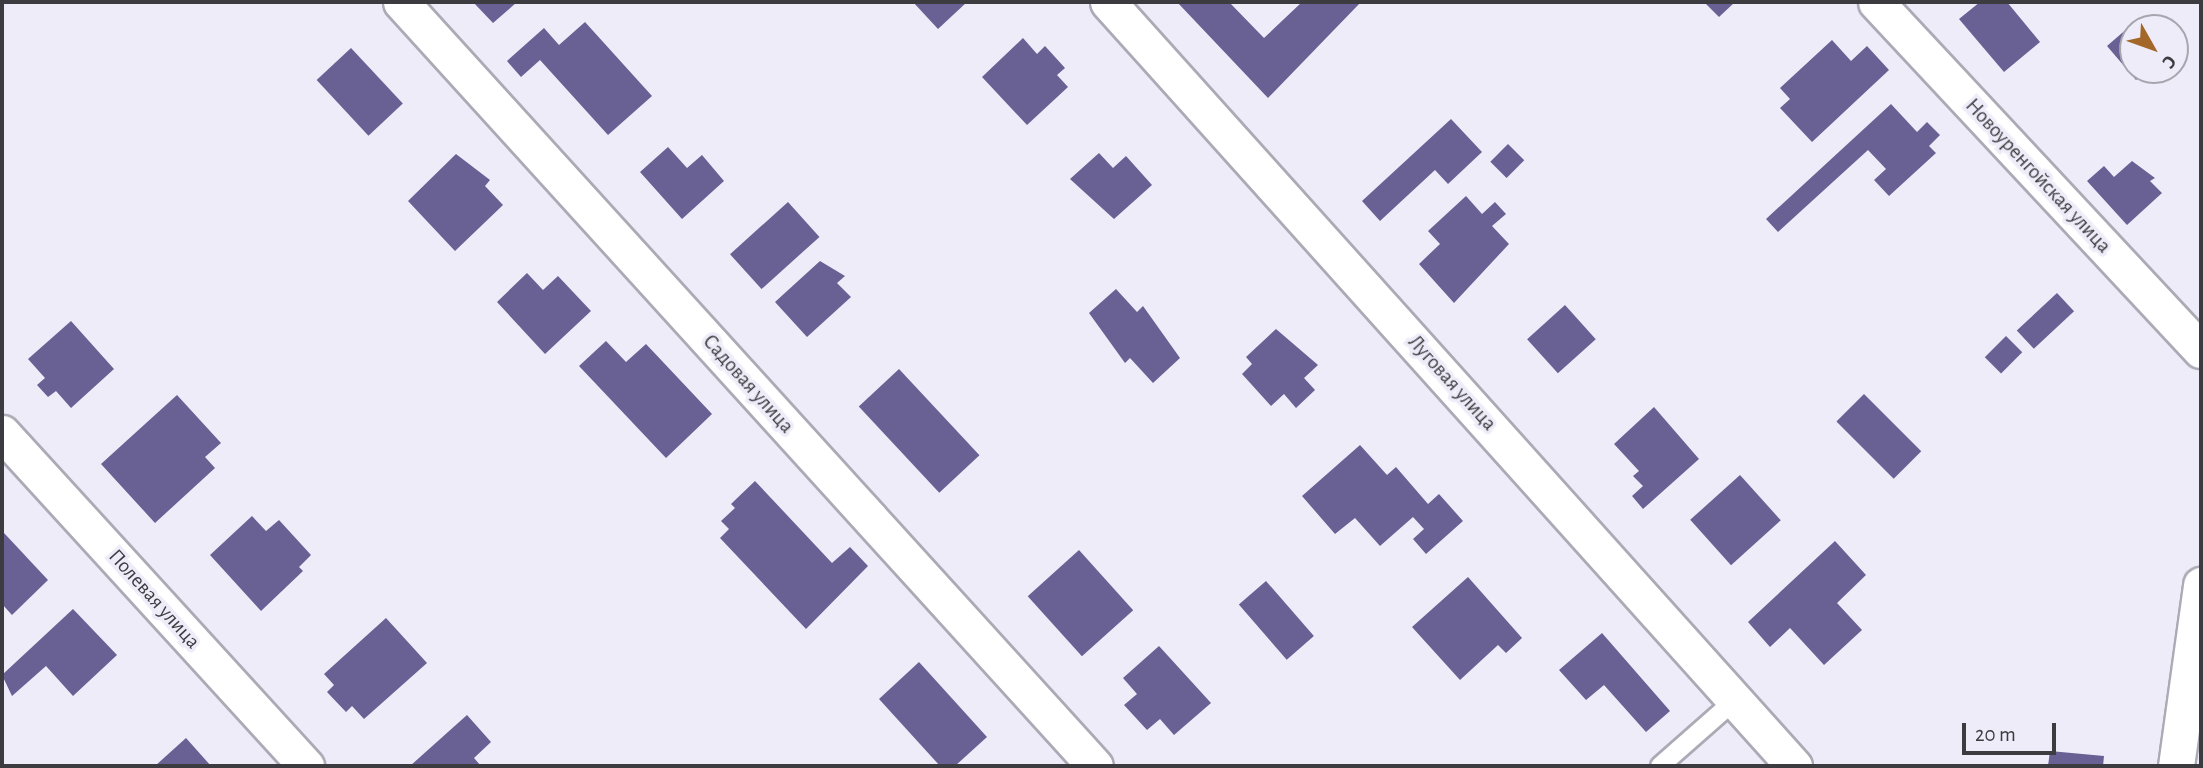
<!DOCTYPE html>
<html>
<head>
<meta charset="utf-8">
<style>
  body { margin:0 }
  #map { position:relative; width:2203px; height:768px; overflow:hidden; background:#eeecf8; font-family:"Alegreya Sans",sans-serif }
  div>[style] { position:absolute }
  .building>* { inset:0; background:#696094; transform-origin:0 0 }
  .roads { filter:drop-shadow(2px 0 #abaab5) drop-shadow(-2px 0 #abaab5) drop-shadow(0 2px #abaab5) drop-shadow(0 -2px #abaab5) }
  .service>* { height:18px; margin:-9px; padding:0 9px; transform-origin:9px; border-radius:9px; background:#fff }
  .minor>* { height:35px; margin:-17.5px; padding:0 17.5px; transform-origin:17.5px; border-radius:17.5px; background:#fff }
  span { translate:-50% -50%; white-space:nowrap; text-align:center; line-height:1.15; -webkit-text-stroke:7px #eeecf8; paint-order:stroke }
  .street-label { font-size:21px; color:#3c3c40 }
  .frame { position:absolute; inset:0; border:4px solid #3c3c40; pointer-events:none }
  .north { position:absolute; left:2119px; top:14px; width:70px; height:70px; box-sizing:border-box; background:#eeecf8; border:2px solid #a7a6ae; border-radius:50%; rotate:130deg; font-size:19px; font-weight:700; line-height:28px; text-align:center; color:#3c3c40 }
  .north::after { content:''; display:block; margin:auto; width:24px; height:32px; background:#a36829; clip-path:polygon(50% 0,100% 100%,50% 72%,0 100%) }
  .scale { position:absolute; left:1962px; top:723px; width:94px; height:32px; box-sizing:border-box; border:4px solid #3c3c40; border-top:0; padding-left:9px; font-size:21px; line-height:24px; white-space:nowrap; color:#3c3c40; -webkit-text-stroke:5px #eeecf8; paint-order:stroke }
</style>
</head>
<body>
<div id="map">
  <div class="building">
    <div style="clip-path:polygon(473px 2px,517px 2px,493px 23px)"></div>
    <div style="clip-path:polygon(913px 2px,967px 2px,938px 29px)"></div>
    <div style="clip-path:polygon(1177px 2px,1229px 2px,1264px 38px,1302px 2px,1361px 2px,1268px 98px)"></div>
    <div style="clip-path:polygon(1704px 2px,1735px 2px,1719px 17px)"></div>
    <div style="clip-path:polygon(1980px 2px,2007px 2px,2040px 42px,2004px 72px,1959px 19px)"></div>
    <div style="clip-path:polygon(2137px 20px,2144px 28px,2133px 28px,2133px 70px,2148px 70px,2136px 80px,2107px 46px)"></div>
    <div style="clip-path:polygon(585px 22px,652px 96px,608px 135px,540px 60px,521px 77px,507px 61px,544px 28px,559px 45px)"></div>
    <div style="clip-path:polygon(1023px 38px,1037px 54px,1045px 46px,1065px 68px,1057px 75px,1068px 87px,1027px 125px,982px 77px)"></div>
    <div style="clip-path:polygon(1832px 40px,1851px 61px,1867px 46px,1889px 70px,1812px 142px,1780px 108px,1790px 99px,1780px 88px)"></div>
    <div style="left:351px;top:48px;width:76px;height:47px;rotate:47deg"></div>
    <div style="clip-path:polygon(1891px 104px,1917px 132px,1927px 122px,1940px 135px,1929px 146px,1936px 153px,1889px 196px,1874px 180px,1886px 169px,1868px 150px,1778px 232px,1766px 219px)"></div>
    <div style="clip-path:polygon(1451px 119px,1482px 152px,1448px 184px,1435px 170px,1380px 221px,1362px 201px)"></div>
    <div style="left:1508px;top:144px;width:23px;height:25px;rotate:45deg"></div>
    <div style="clip-path:polygon(668px 147px,687px 168px,702px 155px,724px 181px,682px 219px,640px 172px)"></div>
    <div style="clip-path:polygon(1099px 153px,1113px 168px,1126px 156px,1152px 185px,1114px 219px,1070px 179px)"></div>
    <div style="clip-path:polygon(456px 154px,490px 180px,485px 186px,503px 205px,455px 251px,408px 201px)"></div>
    <div style="clip-path:polygon(2132px 161px,2155px 178px,2150px 181px,2162px 193px,2127px 225px,2087px 181px,2104px 166px,2114px 177px)"></div>
    <div style="clip-path:polygon(1466px 196px,1482px 214px,1495px 202px,1506px 214px,1492px 226px,1509px 244px,1454px 303px,1419px 264px,1440px 244px,1428px 231px)"></div>
    <div style="left:788px;top:202px;width:47px;height:78px;rotate:48deg"></div>
    <div style="clip-path:polygon(820px 261px,845px 276px,837px 283px,851px 297px,807px 337px,775px 302px)"></div>
    <div style="clip-path:polygon(527px 273px,543px 290px,558px 276px,591px 311px,545px 354px,497px 302px)"></div>
    <div style="clip-path:polygon(1116px 289px,1137px 312px,1143px 306px,1180px 358px,1153px 383px,1130px 358px,1125px 363px,1089px 313px)"></div>
    <div style="left:2057px;top:293px;width:25px;height:55px;rotate:47deg"></div>
    <div style="left:1565px;top:305px;width:46px;height:51px;rotate:48deg"></div>
    <div style="clip-path:polygon(71px 321px,114px 369px,71px 408px,56px 391px,48px 397px,37px 385px,45px 378px,28px 359px)"></div>
    <div style="clip-path:polygon(1276px 329px,1318px 365px,1304px 378px,1315px 390px,1296px 408px,1284px 394px,1271px 406px,1242px 374px,1252px 364px,1246px 357px)"></div>
    <div style="left:2006px;top:336px;width:23px;height:30px;rotate:45deg"></div>
    <div style="clip-path:polygon(606px 341px,626px 362px,646px 344px,712px 414px,666px 458px,579px 366px)"></div>
    <div style="left:899px;top:369px;width:118px;height:55px;rotate:47deg"></div>
    <div style="left:1864px;top:394px;width:81px;height:39px;rotate:45deg"></div>
    <div style="clip-path:polygon(177px 395px,221px 443px,205px 457px,215px 468px,155px 523px,101px 464px)"></div>
    <div style="clip-path:polygon(1654px 407px,1699px 459px,1643px 509px,1632px 496px,1643px 486px,1633px 476px,1639px 471px,1614px 444px)"></div>
    <div style="clip-path:polygon(1360px 445px,1387px 475px,1396px 467px,1428px 504px,1439px 494px,1463px 521px,1426px 554px,1413px 539px,1424px 529px,1413px 517px,1380px 546px,1355px 518px,1335px 534px,1302px 496px)"></div>
    <div style="left:1740px;top:475px;width:61px;height:67px;rotate:48deg"></div>
    <div style="clip-path:polygon(755px 481px,832px 563px,850px 547px,868px 566px,806px 629px,720px 538px,729px 529px,721px 521px,735px 508px,731px 504px)"></div>
    <div style="clip-path:polygon(252px 516px,266px 531px,279px 520px,311px 555px,299px 567px,303px 571px,261px 611px,210px 555px)"></div>
    <div style="clip-path:polygon(4px 533px,48px 580px,12px 615px,2px 604px)"></div>
    <div style="clip-path:polygon(1835px 541px,1866px 575px,1837px 603px,1862px 630px,1824px 665px,1790px 628px,1770px 647px,1748px 622px)"></div>
    <div style="left:1079px;top:550px;width:81px;height:69px;rotate:48deg"></div>
    <div style="clip-path:polygon(1468px 577px,1522px 638px,1506px 653px,1498px 645px,1460px 680px,1412px 627px)"></div>
    <div style="left:1266px;top:581px;width:73px;height:36px;rotate:49deg"></div>
    <div style="clip-path:polygon(73px 609px,117px 655px,73px 696px,46px 666px,12px 696px,2px 675px)"></div>
    <div style="clip-path:polygon(386px 618px,427px 663px,364px 719px,352px 706px,346px 712px,327px 692px,334px 685px,324px 674px)"></div>
    <div style="clip-path:polygon(1602px 633px,1670px 711px,1646px 732px,1604px 685px,1586px 700px,1559px 670px)"></div>
    <div style="clip-path:polygon(1159px 646px,1211px 703px,1174px 735px,1160px 719px,1147px 730px,1124px 705px,1137px 694px,1123px 678px)"></div>
    <div style="clip-path:polygon(919px 662px,987px 737px,955px 766px,940px 766px,879px 699px)"></div>
    <div style="clip-path:polygon(467px 715px,491px 742px,474px 758px,481px 766px,410px 766px)"></div>
    <div style="clip-path:polygon(186px 738px,211px 766px,155px 766px)"></div>
    <div style="clip-path:polygon(2050px 751px,2104px 756px,2103px 766px,2048px 766px)"></div>
  </div>
  <div class="roads">
    <div class="service">
      <div style="left:1660px;top:766px;width:100px;rotate:-41.3deg"></div>
    </div>
    <div class="minor">
      <div style="left:401px;top:2px;width:1032px;rotate:47.75deg"></div>
      <div style="left:1108px;top:2px;width:1027px;rotate:48.08deg"></div>
      <div style="left:1876px;top:2px;width:476px;rotate:47deg"></div>
      <div style="left:2px;top:433px;width:451px;rotate:47.6deg"></div>
      <div style="left:2176px;top:766px;width:183px;rotate:-82.1deg"></div>
    </div>
  </div>
  <div class="street-label">
    <span style="left:2038px;top:176px;rotate:47deg">Новоуренгойская улица</span>
    <span style="left:1452px;top:383px;rotate:48deg">Луговая улица</span>
    <span style="left:748px;top:384px;rotate:48deg">Садовая улица</span>
    <span style="left:154px;top:599px;rotate:48deg">Полевая улица</span>
  </div>
  <div class="frame"></div>
  <div class="north">С</div>
  <div class="scale">20 m</div>
</div>
</body>
</html>
